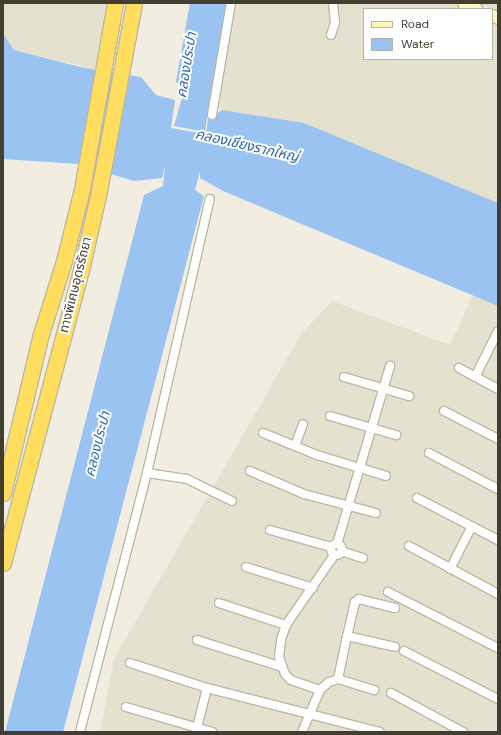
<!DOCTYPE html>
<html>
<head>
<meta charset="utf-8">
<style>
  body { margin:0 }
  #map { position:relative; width:501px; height:735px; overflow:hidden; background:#f1eee1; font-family:"DM Sans","Noto Sans Thai",sans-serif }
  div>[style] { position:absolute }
  .residential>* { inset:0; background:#e5e1cf }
  .water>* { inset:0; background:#9bc3f1 }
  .roads { filter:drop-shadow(1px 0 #bdb7a4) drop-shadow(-1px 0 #bdb7a4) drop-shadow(0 1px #bdb7a4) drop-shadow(0 -1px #bdb7a4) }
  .street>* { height:8px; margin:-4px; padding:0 4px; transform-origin:4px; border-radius:4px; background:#fff }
  .street>.ring { margin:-4px; padding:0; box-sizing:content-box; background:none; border:8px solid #fff; border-radius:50% }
  .secondary>* { height:11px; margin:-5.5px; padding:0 5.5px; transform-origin:5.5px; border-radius:5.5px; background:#fff7be }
  .highway>* { height:15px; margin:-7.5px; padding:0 7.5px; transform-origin:7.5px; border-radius:7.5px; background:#ffdd5f }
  span { translate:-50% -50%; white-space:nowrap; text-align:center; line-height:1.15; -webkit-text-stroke:4px #fff; paint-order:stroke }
  .street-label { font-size:13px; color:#433e32 }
  .water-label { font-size:14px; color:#2a67b0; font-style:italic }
  .frame { position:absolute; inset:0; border:4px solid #433e32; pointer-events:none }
  .legend { position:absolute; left:363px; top:8px; width:130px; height:52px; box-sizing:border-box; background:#fff; border:1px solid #b4b2ad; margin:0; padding:5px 7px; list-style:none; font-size:12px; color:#433e32 }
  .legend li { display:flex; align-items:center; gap:8px; height:20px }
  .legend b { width:20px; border:1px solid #b4b2ad }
</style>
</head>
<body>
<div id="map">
  <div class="residential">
    <div style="clip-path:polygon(3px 3px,107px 3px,95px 69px,14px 50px,3px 34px)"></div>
    <div style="clip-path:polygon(234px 3px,456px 3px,471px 9px,364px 9px,364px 59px,492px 59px,492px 18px,498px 20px,498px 203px,304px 123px,222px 110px,216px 102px)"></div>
    <div style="clip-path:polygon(477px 3px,498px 3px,498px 12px,492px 9px)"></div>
    <div style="clip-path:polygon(473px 295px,498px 306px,498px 732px,100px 732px,114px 659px,301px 334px,332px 301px,450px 345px)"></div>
  </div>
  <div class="water">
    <div style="clip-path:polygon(190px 3px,226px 3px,213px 96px,209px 104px,205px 132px,174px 126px,184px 91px,176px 82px)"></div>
    <div style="clip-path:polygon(3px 34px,14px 50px,80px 67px,141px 77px,156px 95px,175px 100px,171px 128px,206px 134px,208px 119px,222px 110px,304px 123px,498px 203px,498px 306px,223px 191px,200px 178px,200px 171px,195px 190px,204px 196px,63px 732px,5px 732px,144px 195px,163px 186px,165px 165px,162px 178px,134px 181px,78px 164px,3px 159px)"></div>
  </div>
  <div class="roads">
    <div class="street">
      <div style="left:331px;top:35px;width:13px;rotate:-72deg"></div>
      <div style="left:335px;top:23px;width:20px;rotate:-96deg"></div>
      <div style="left:212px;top:115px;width:114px;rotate:-80.4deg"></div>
      <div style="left:459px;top:368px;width:44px;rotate:28.3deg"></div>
      <div style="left:344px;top:377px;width:68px;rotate:16.3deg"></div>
      <div style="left:475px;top:377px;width:51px;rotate:-63.4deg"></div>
      <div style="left:444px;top:411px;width:61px;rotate:27.4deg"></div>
      <div style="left:330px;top:416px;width:69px;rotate:16.1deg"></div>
      <div style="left:263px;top:433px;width:58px;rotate:22.2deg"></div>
      <div style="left:317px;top:455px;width:72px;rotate:16.9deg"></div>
      <div style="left:295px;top:446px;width:23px;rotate:-70deg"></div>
      <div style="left:429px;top:453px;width:78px;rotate:27.6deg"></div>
      <div style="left:250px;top:471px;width:59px;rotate:23.1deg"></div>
      <div style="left:304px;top:494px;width:74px;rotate:14.8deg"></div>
      <div style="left:147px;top:473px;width:40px;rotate:8.5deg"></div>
      <div style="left:187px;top:479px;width:50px;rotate:26.1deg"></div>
      <div style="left:417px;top:498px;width:91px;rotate:27.4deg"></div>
      <div style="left:270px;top:530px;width:63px;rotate:15.6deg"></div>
      <div class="ring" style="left:330.5px;top:543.5px;width:3px;height:3px"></div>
      <div style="left:337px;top:544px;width:186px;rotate:-73.4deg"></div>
      <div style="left:409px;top:546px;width:101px;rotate:28.3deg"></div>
      <div style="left:341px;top:551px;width:23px;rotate:18deg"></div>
      <div style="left:246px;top:567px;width:70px;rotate:17.4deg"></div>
      <div style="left:450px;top:569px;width:48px;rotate:-62.9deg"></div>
      <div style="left:388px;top:592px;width:123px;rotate:27deg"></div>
      <div style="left:219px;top:603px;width:71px;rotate:18.2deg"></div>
      <div style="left:395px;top:608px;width:37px;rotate:-166deg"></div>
      <div style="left:359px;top:599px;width:5px;rotate:143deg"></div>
      <div style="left:355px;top:602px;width:35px;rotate:103deg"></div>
      <div style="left:347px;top:636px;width:49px;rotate:12.9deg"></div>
      <div style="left:197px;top:640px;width:89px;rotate:17.6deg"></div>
      <div style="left:404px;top:651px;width:106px;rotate:27.1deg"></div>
      <div style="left:130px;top:663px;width:81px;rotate:18deg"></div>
      <div style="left:207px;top:688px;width:178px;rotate:14.3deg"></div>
      <div style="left:338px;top:679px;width:44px;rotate:-78.2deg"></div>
      <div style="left:320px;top:690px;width:12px;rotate:-42deg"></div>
      <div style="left:329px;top:682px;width:9px;rotate:-18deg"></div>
      <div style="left:338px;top:679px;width:38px;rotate:17deg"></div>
      <div style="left:391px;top:693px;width:82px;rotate:28.4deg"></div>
      <div style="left:126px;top:707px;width:90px;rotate:16.2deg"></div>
      <div style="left:80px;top:732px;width:268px;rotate:-75.5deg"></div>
      <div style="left:147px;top:473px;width:281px;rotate:-77.1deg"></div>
      <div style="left:196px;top:732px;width:45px;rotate:-76deg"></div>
      <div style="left:302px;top:732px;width:46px;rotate:-66.8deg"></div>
      <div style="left:320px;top:690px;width:31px;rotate:-161deg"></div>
      <div style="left:291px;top:680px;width:8px;rotate:-135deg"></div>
      <div style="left:285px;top:674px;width:18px;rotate:-109deg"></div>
      <div style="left:279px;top:657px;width:17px;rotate:-83deg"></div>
      <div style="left:281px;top:640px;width:16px;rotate:-72deg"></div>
      <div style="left:286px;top:625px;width:86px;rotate:-55.4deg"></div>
    </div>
    <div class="secondary">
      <div style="left:463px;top:3px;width:15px;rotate:23deg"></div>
      <div style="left:492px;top:15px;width:7px;rotate:27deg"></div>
    </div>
    <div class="highway">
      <div style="left:3px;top:493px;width:163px;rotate:-76.6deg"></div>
      <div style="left:41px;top:334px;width:77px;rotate:-72.5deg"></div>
      <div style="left:64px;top:261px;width:74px;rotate:-76deg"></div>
      <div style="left:82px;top:189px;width:189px;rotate:-79.9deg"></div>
      <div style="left:3px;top:563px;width:303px;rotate:-75.1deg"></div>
      <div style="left:81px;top:270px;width:76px;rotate:-77.1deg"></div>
      <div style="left:98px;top:196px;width:196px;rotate:-79.4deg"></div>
    </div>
  </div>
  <div class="street-label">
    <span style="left:76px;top:285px;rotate:-76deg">ทางพิเศษอุดรรัถยา</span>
  </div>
  <div class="water-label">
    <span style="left:186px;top:65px;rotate:-81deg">คลองประปา</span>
    <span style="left:247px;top:145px;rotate:13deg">คลองเชียงรากใหญ่</span>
    <span style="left:97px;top:444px;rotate:-76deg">คลองประปา</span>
  </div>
  <div class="frame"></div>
  <ul class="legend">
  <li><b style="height:5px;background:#fff7be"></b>Road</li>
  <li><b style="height:11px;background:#9bc3f1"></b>Water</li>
  </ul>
</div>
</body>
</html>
